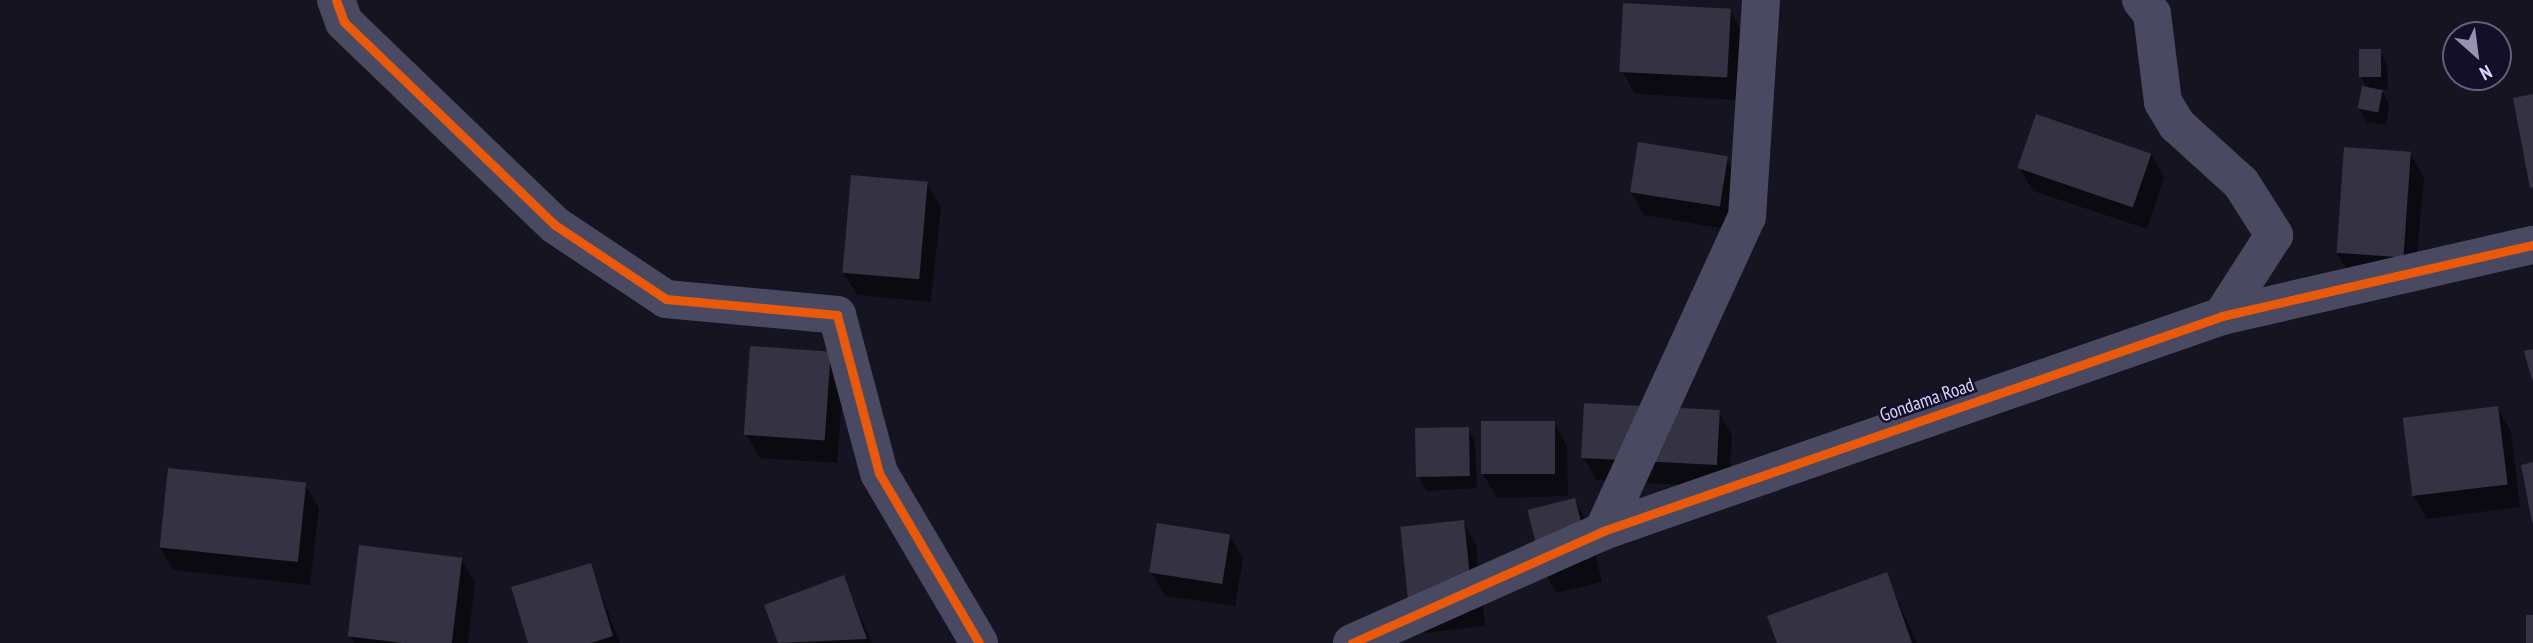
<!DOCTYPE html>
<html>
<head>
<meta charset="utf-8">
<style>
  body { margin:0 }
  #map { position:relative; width:2533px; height:643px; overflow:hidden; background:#161421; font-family:"PT Sans Narrow",sans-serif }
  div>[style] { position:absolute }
  .shadow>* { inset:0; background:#0007 }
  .building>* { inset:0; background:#343243; transform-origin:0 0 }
  .minor>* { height:38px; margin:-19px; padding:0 19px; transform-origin:19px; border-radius:19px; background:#4a4962 }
  .cycleway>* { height:9px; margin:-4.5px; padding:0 4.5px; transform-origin:4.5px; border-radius:4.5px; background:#e8590c }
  span { translate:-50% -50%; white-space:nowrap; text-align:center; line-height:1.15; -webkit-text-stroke:5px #130f26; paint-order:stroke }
  .street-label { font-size:19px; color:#d9d4ff }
  .north { position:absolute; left:2442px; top:21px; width:70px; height:70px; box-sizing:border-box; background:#130f26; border:2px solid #625e7d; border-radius:50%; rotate:152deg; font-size:19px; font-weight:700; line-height:28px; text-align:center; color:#d9d4ff }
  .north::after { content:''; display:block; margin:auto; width:24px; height:32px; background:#9591b1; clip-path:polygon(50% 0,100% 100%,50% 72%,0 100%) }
</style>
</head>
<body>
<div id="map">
  <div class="shadow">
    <div style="clip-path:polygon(1730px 10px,1743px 34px,1739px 100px,1635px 94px,1622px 71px)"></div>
    <div style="clip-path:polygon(2380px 51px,2387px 64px,2388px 89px,2381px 89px,2389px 104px,2386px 125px,2367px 122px,2359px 109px,2368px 89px,2361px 77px)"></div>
    <div style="clip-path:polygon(2410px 153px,2424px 177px,2415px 281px,2351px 276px,2337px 253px)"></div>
    <div style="clip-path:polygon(2151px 154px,2164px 177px,2147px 229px,2033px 191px,2019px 167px)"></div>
    <div style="clip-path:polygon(1726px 159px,1740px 182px,1731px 230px,1644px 215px,1631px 192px)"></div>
    <div style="clip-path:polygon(927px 184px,941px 207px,931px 302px,857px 295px,843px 272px)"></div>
    <div style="clip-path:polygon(830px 353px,844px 377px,837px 463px,760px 458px,746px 434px)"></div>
    <div style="clip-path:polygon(2497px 408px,2511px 431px,2520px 507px,2427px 519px,2414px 496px)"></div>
    <div style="clip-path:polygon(1719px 412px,1732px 436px,1729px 488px,1597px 480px,1583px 457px)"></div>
    <div style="clip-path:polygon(1554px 423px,1567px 446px,1568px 496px,1497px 498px,1483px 474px)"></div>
    <div style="clip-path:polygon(1468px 429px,1475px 442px,1477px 488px,1426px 491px,1419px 478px)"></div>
    <div style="clip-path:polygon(305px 485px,319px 508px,310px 585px,173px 570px,160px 547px)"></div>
    <div style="clip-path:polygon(1574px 500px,1588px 523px,1602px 582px,1556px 593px,1543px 570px)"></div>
    <div style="clip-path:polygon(1463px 522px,1476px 545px,1485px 626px,1424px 633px,1411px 610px)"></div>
    <div style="clip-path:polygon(1229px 535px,1243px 558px,1235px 606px,1165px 596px,1152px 573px)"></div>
    <div style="clip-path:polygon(461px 559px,475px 583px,468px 643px,354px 643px,350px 636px)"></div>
    <div style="clip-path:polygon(590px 565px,620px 643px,529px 643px)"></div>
    <div style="clip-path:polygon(1886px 575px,1917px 643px,1778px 643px)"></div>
    <div style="clip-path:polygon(843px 577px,872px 643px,780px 643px,766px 606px)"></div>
  </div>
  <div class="building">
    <div style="left:1623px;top:3px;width:108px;height:69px;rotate:3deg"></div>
    <div style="left:2359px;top:49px;width:22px;height:28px"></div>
    <div style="left:2362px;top:86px;width:21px;height:23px;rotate:11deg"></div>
    <div style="clip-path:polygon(2533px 94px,2533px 187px,2530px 188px,2513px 98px)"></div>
    <div style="left:2036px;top:114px;width:122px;height:57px;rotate:19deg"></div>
    <div style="left:1638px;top:142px;width:91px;height:51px;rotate:9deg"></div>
    <div style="left:2344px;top:147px;width:67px;height:106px;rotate:4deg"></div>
    <div style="left:851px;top:175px;width:77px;height:98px;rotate:5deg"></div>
    <div style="left:750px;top:346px;width:81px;height:89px;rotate:4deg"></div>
    <div style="clip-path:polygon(2533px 349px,2533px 379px,2532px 380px,2524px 351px)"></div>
    <div style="left:1584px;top:403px;width:136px;height:55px;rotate:3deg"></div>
    <div style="left:2498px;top:406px;width:79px;height:96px;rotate:83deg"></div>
    <div style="left:1555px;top:421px;width:53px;height:74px;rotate:90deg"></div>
    <div style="left:1469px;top:427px;width:49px;height:54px;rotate:89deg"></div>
    <div style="clip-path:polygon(2533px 462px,2533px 522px,2532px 522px,2521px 465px)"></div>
    <div style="left:168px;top:468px;width:139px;height:80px;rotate:6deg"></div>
    <div style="left:1575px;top:498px;width:62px;height:49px;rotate:76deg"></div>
    <div style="left:1464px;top:520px;width:83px;height:64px;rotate:84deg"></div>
    <div style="left:1157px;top:523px;width:74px;height:50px;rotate:9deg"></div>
    <div style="left:359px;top:545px;width:104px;height:92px;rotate:7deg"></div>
    <div style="clip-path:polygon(591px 563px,613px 636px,591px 643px,528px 643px,511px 587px)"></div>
    <div style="clip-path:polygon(1887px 572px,1912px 643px,1777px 643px,1767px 616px)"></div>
    <div style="clip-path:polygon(844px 575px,867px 639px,778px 643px,764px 605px)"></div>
    <div style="left:2526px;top:615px;width:7px;height:28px"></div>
  </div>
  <div class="minor">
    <div style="left:336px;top:0;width:23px;rotate:70deg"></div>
    <div style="left:344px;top:22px;width:293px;rotate:43.9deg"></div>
    <div style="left:555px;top:225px;width:133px;rotate:33.7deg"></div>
    <div style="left:666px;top:299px;width:172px;rotate:5.3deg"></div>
    <div style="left:837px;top:315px;width:163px;rotate:75.1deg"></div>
    <div style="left:879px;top:473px;width:197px;rotate:59.5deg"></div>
    <div style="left:2141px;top:0;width:18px;rotate:52deg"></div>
    <div style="left:2152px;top:14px;width:89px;rotate:82.9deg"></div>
    <div style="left:2163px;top:102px;width:27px;rotate:59deg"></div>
    <div style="left:2177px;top:125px;width:86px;rotate:42.2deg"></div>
    <div style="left:2241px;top:183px;width:62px;rotate:57.6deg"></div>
    <div style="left:2274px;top:235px;width:96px;rotate:122.7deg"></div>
    <div style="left:1603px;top:531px;width:345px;rotate:-65.4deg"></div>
    <div style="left:1747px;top:217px;width:217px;rotate:-86.3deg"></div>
    <div style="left:1352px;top:643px;width:275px;rotate:-24deg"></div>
    <div style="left:1603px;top:531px;width:655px;rotate:-19.15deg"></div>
    <div style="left:2222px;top:316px;width:319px;rotate:-12.9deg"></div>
  </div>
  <div class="cycleway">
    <div style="left:336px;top:0;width:23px;rotate:70deg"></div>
    <div style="left:344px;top:22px;width:293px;rotate:43.9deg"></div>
    <div style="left:555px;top:225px;width:133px;rotate:33.7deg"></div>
    <div style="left:666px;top:299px;width:172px;rotate:5.3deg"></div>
    <div style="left:837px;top:315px;width:163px;rotate:75.1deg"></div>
    <div style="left:879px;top:473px;width:197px;rotate:59.5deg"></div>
    <div style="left:1352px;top:643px;width:275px;rotate:-24deg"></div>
    <div style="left:1603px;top:531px;width:655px;rotate:-19.15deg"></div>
    <div style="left:2222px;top:316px;width:319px;rotate:-12.9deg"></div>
  </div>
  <div class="street-label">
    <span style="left:1927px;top:400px;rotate:-19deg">Gondama Road</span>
  </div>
  <div class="north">N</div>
</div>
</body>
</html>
